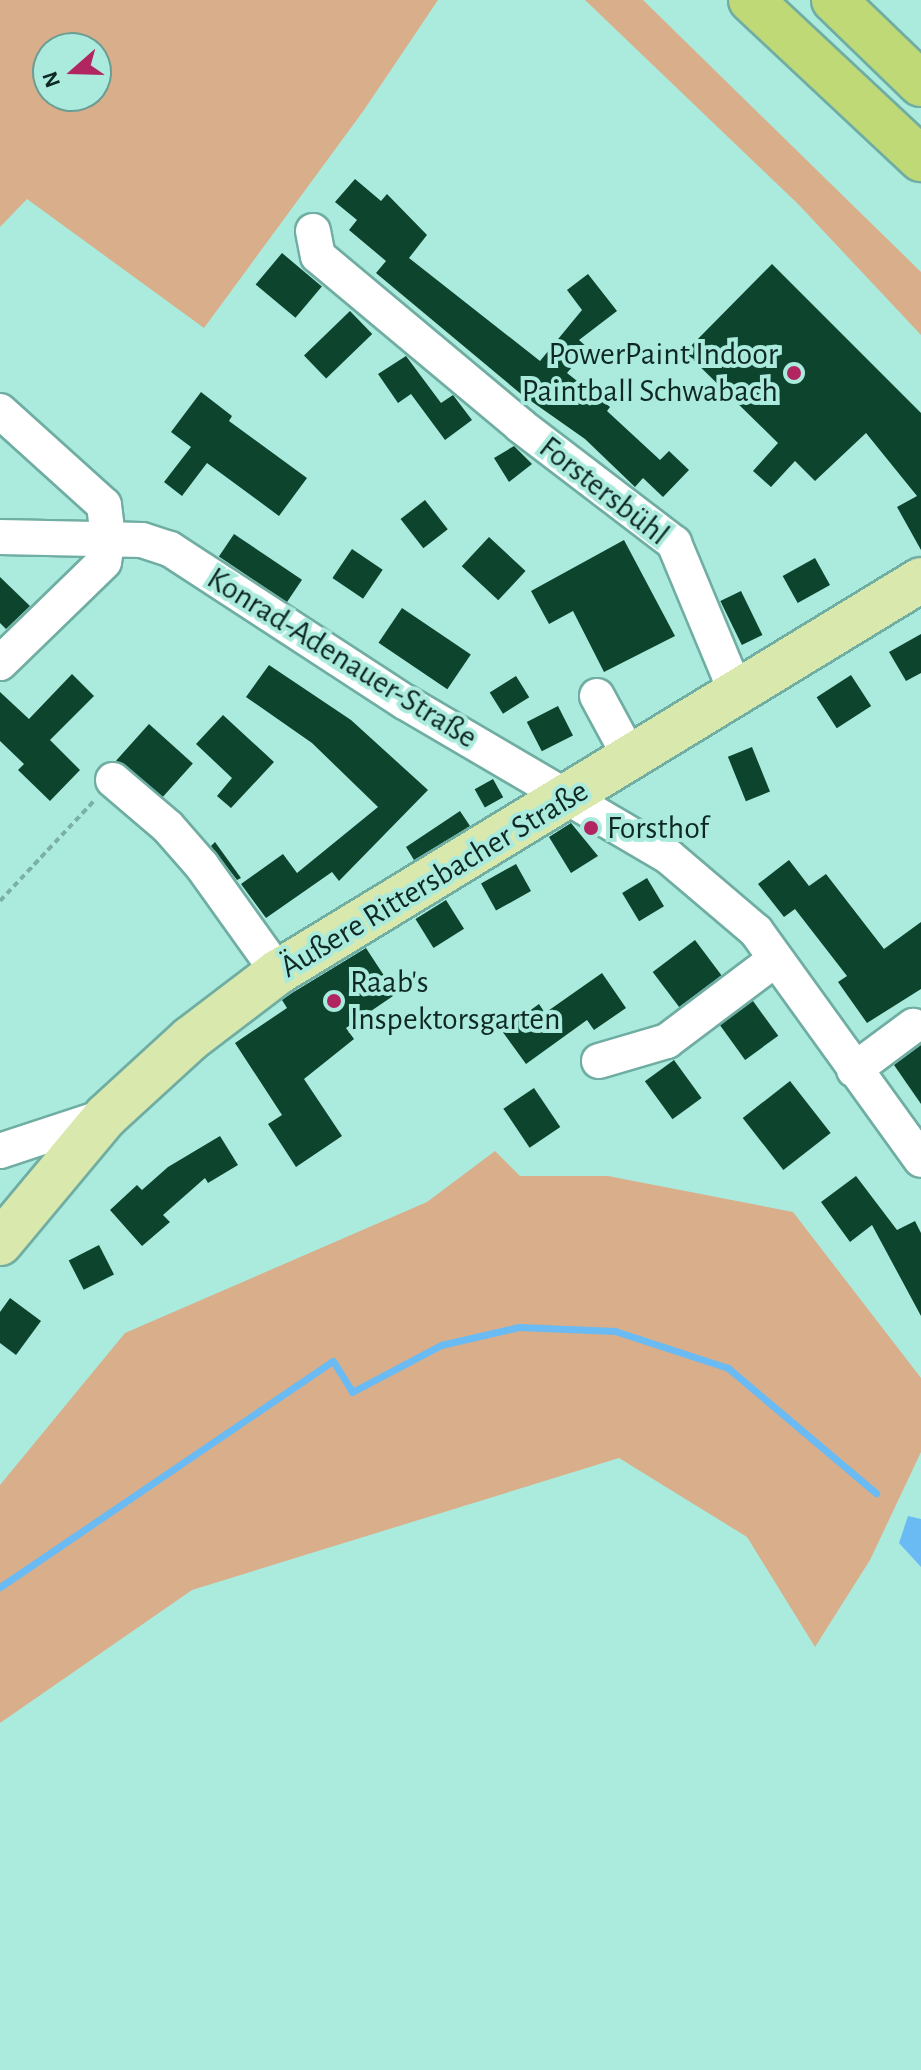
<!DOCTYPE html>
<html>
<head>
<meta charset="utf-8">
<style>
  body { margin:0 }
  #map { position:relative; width:921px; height:2070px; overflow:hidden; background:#abebde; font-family:"Alegreya Sans",sans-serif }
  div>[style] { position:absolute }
  .green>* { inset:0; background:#d9ae8a }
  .water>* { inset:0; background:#6abbf4 }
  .stream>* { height:7px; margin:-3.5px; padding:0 3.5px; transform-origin:3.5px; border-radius:3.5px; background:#6abbf4 }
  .building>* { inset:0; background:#0d442d; transform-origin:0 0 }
  .path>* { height:4px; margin-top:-2px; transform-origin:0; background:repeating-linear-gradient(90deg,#7bb0a5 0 6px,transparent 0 10px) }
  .roads { filter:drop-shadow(2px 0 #70ada2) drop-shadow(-2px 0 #70ada2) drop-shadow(0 2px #70ada2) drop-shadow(0 -2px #70ada2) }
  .minor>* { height:34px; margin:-17px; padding:0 17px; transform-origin:17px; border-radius:17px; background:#fff }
  .major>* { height:44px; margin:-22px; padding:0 22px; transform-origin:22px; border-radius:22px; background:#d9e8ad }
  .highway>* { height:44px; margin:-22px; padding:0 22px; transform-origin:22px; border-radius:22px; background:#c0d977 }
  .dots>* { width:22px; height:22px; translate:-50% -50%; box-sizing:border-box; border:4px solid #abebde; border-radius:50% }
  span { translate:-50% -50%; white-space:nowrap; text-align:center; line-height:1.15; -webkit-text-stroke:8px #abebde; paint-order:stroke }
  .poi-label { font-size:32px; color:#0e2823 }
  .right { translate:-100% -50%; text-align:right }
  .left { translate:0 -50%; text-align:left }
  .street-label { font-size:32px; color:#0e2823 }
  .north { position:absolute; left:32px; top:32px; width:80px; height:80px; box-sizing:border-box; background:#abebde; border:2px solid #6c9d93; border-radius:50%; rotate:250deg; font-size:22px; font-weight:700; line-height:32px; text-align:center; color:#0e2823 }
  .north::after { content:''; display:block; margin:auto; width:28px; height:36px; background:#b12661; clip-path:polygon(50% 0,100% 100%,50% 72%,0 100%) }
</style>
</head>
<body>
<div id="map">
  <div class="green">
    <div style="clip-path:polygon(evenodd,0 0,438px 0,364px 110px,204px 328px,27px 199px,0 227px,0 0,96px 48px,96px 96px,48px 96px,48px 48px,96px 48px)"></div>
    <div style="clip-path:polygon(585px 0,643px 0,921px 272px,921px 335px,798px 204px)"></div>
    <div style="clip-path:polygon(495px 1151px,520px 1176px,608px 1176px,793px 1212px,921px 1378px,921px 1452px,870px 1560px,815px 1647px,747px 1537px,619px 1458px,192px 1590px,0 1723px,0 1485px,125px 1333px,427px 1202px)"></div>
  </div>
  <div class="water">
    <div style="clip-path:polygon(908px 1516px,921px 1519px,921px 1567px,899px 1543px)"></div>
  </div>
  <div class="stream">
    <div style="left:0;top:1587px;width:402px;rotate:-34.2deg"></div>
    <div style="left:333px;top:1361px;width:36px;rotate:58deg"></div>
    <div style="left:352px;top:1392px;width:101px;rotate:-27.8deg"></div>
    <div style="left:441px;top:1345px;width:80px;rotate:-13deg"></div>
    <div style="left:519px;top:1327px;width:96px;rotate:2.4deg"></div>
    <div style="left:615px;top:1331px;width:119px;rotate:18.1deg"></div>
    <div style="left:728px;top:1368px;width:194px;rotate:40.2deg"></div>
  </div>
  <div class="building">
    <div style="clip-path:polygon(355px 179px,381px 201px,387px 194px,427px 235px,409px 258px,540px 361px,582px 310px,567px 290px,588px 274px,617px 311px,579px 340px,588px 348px,567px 373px,610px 407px,607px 411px,660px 460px,669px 451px,689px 470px,663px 497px,643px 478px,635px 487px,585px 439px,521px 394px,376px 273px,386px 261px,349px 230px,357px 220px,335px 202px)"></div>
    <div style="left:282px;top:253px;width:52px;height:41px;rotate:40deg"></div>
    <div style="clip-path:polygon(772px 264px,921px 413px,921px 550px,897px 507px,917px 496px,866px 433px,815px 481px,795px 461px,771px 487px,753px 471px,778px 443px,685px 352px)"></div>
    <div style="left:350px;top:311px;width:32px;height:64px;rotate:46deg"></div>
    <div style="clip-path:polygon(406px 356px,441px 403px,453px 395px,472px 420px,445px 440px,411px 394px,398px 403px,378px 374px)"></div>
    <div style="clip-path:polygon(201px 392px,232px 416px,229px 421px,307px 478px,279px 516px,207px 463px,182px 496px,164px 482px,191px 447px,171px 432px)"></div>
    <div style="clip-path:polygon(514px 446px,532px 464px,509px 482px,494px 458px)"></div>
    <div style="left:425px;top:500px;width:37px;height:31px;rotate:52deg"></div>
    <div style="left:234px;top:534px;width:82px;height:27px;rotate:34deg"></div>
    <div style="left:489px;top:537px;width:50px;height:40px;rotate:43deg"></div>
    <div style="clip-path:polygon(624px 540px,675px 636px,604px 672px,573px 611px,549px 624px,531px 591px)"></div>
    <div style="left:352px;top:549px;width:37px;height:35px;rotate:34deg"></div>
    <div style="left:815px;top:558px;width:31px;height:37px;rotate:61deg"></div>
    <div style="clip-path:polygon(0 577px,30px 606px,6px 629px,0 623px)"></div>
    <div style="left:741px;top:591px;width:49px;height:23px;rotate:64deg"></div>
    <div style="left:402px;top:608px;width:83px;height:42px;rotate:34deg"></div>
    <div style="clip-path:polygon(921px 634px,921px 673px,906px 681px,889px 652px)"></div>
    <div style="clip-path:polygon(269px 665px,351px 720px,428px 790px,339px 881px,332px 872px,266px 918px,241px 884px,283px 854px,297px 873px,378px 807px,312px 743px,246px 697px)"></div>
    <div style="clip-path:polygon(72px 674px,94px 696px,50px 740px,80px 770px,50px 801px,18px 770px,24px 764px,0 741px,0 692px,29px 719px)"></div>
    <div style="left:851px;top:675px;width:37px;height:41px;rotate:57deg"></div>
    <div style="left:516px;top:676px;width:25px;height:31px;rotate:58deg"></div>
    <div style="left:558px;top:706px;width:33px;height:35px;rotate:63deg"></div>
    <div style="clip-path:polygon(223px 715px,274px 762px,231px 808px,217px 796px,232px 778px,196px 744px)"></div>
    <div style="left:149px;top:724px;width:59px;height:49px;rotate:42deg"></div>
    <div style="left:752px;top:747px;width:48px;height:26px;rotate:68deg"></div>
    <div style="left:493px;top:779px;width:21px;height:21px;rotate:61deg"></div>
    <div style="clip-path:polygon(460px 811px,470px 826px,414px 860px,406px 847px)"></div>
    <div style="clip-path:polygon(571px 823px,598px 856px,571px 873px,549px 837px)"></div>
    <div style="clip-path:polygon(215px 842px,241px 878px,237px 880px,211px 846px)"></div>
    <div style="clip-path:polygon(789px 860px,809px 886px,826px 874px,884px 949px,921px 922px,921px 989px,867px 1023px,838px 982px,847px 976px,795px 909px,784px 917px,758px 884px)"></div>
    <div style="left:516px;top:864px;width:31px;height:40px;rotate:61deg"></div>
    <div style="left:647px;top:878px;width:33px;height:29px;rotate:59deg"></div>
    <div style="left:446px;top:900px;width:34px;height:36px;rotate:58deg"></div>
    <div style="left:695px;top:940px;width:44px;height:53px;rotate:53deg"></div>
    <div style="clip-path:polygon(366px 948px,396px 994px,346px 1028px,354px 1039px,304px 1079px,342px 1136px,296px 1167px,268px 1124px,282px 1115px,235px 1043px,287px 1008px,282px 1000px,292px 993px)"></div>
    <div style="clip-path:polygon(602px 973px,626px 1008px,594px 1030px,587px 1020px,526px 1064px,502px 1031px,539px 1004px,545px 1013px)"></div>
    <div style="left:753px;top:1001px;width:43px;height:41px;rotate:54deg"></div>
    <div style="clip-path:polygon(921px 1045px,921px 1104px,894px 1065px)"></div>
    <div style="left:674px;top:1060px;width:47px;height:36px;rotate:54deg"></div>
    <div style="left:790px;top:1081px;width:66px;height:60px;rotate:52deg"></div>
    <div style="left:534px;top:1088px;width:47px;height:37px;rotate:56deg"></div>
    <div style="clip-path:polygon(220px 1136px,238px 1165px,208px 1183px,205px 1178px,163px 1215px,170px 1222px,142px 1246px,110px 1210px,137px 1185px,142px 1190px,168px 1167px)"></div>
    <div style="clip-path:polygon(856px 1176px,897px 1230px,915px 1221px,921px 1233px,921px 1316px,872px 1225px,850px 1242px,821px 1202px)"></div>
    <div style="left:99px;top:1245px;width:33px;height:34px;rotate:63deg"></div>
    <div style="clip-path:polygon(10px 1298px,41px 1321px,16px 1355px,0 1343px,0 1312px)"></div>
  </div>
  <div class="path">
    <div style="left:0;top:901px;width:137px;rotate:-46.8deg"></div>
  </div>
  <div class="roads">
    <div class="minor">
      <div style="left:313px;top:231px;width:25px;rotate:79deg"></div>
      <div style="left:318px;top:256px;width:265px;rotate:39.9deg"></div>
      <div style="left:521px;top:426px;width:193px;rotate:37.4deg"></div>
      <div style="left:674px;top:543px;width:164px;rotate:67.4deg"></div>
      <div style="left:0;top:411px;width:140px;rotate:42.1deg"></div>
      <div style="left:104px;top:505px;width:34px;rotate:83deg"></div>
      <div style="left:108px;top:539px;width:23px;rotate:100deg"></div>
      <div style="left:104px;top:562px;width:145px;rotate:135.8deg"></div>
      <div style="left:0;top:537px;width:142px;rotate:1.2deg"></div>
      <div style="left:142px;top:540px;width:29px;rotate:18deg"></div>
      <div style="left:170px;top:549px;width:280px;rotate:33.1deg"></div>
      <div style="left:405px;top:702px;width:306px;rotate:30.4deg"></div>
      <div style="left:669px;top:857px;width:114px;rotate:40.4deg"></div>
      <div style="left:756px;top:931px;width:282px;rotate:54.2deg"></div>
      <div style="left:597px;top:696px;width:72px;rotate:61.6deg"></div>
      <div style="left:113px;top:780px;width:72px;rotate:40.5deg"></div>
      <div style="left:168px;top:827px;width:52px;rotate:48.9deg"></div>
      <div style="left:202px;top:866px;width:130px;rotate:54.4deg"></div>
      <div style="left:599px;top:1061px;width:71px;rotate:-16.4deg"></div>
      <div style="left:667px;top:1041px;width:136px;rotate:-37deg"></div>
      <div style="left:854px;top:1070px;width:74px;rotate:-36.7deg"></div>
      <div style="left:0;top:1151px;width:112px;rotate:-18.3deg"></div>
    </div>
    <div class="major">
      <div style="left:0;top:1243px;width:165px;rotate:-50.2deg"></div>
      <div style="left:106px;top:1116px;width:114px;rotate:-42.5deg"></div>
      <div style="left:190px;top:1039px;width:111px;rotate:-37.3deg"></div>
      <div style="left:278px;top:972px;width:753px;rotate:-31.37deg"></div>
    </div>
    <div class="highway">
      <div style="left:751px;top:0;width:233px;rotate:43.1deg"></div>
      <div style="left:834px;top:0;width:121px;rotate:44deg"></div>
    </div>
  </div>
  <div class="dots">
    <div style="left:794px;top:373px;background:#b12661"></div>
    <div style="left:591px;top:828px;background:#b12661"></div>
    <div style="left:334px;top:1001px;background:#b12661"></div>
  </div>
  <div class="poi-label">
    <span class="right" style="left:778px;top:373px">PowerPaint Indoor<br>Paintball Schwabach</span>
    <span class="left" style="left:607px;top:828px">Forsthof</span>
    <span class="left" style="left:350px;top:1001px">Raab's<br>Inspektorsgarten</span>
  </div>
  <div class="street-label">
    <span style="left:604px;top:491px;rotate:38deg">Forstersbühl</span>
    <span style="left:342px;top:658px;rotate:32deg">Konrad-Adenauer-Straße</span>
    <span style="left:434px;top:879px;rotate:-31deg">Äußere Rittersbacher Straße</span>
  </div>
  <div class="north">N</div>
</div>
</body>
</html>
